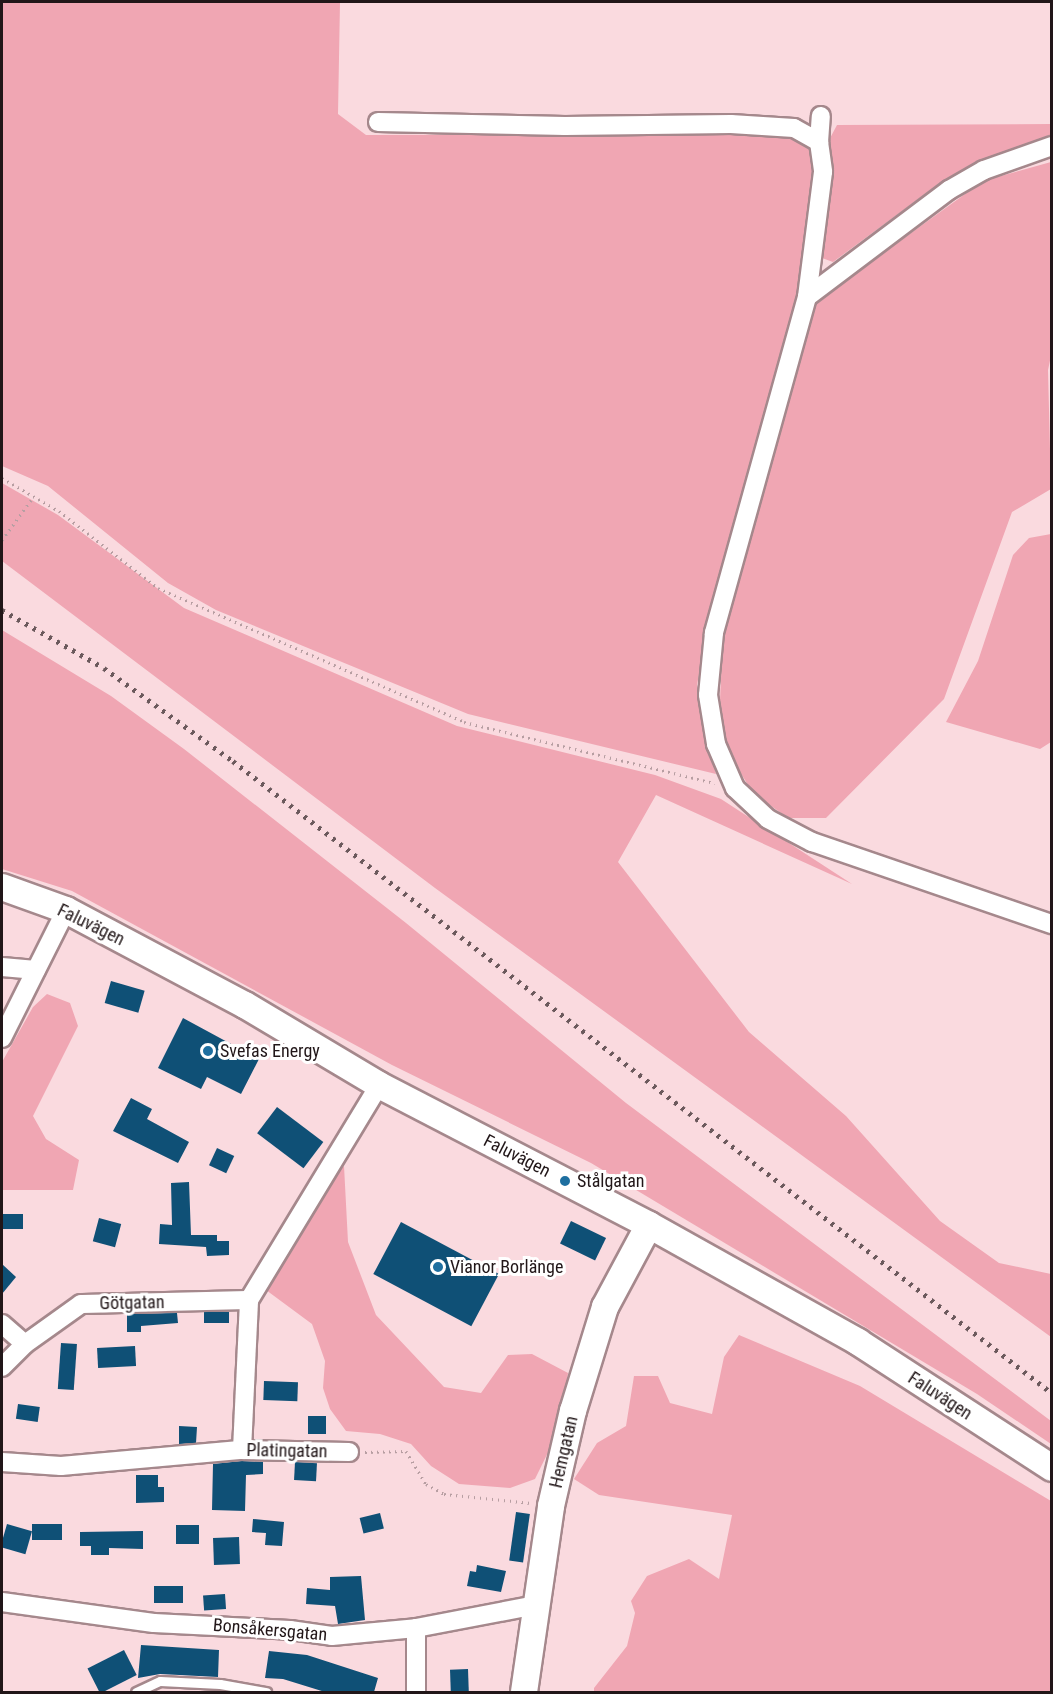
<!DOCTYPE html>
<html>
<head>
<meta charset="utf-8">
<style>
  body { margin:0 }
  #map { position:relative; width:1053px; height:1694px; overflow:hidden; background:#fadadf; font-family:"Roboto Condensed",sans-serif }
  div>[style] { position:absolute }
  .green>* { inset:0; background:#f0a6b3 }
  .building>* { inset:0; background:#0f5076; transform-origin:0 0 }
  .path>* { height:3px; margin-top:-1.5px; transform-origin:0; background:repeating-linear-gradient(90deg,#b79ea2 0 1.5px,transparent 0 6px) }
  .roads { filter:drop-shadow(2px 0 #a5888c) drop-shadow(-2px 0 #a5888c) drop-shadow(0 2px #a5888c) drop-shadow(0 -2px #a5888c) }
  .lane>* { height:9px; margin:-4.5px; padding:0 4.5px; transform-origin:4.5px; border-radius:4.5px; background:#fff }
  .street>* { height:18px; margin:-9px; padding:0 9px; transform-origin:9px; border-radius:9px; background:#fff }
  .secondary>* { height:26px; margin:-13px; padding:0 13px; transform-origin:13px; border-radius:13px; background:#fff }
  .rail>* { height:4.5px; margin-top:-2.25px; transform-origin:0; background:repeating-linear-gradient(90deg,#6b595c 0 3px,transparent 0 9px) }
  .dots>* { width:16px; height:16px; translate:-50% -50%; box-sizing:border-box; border:3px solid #fff; border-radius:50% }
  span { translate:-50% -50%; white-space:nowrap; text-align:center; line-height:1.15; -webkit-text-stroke:6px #fff; paint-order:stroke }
  .street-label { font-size:18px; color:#211618 }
  .poi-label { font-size:18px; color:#211618 }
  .left { translate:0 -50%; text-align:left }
  .frame { position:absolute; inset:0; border:3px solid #211618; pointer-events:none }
</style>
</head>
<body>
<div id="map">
  <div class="green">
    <div style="clip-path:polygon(2px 2px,340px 2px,338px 114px,366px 135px,783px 134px,810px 148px,816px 183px,797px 298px,708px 625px,697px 685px,716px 774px,468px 714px,216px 610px,168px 583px,48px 486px,2px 466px)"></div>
    <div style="clip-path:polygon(1051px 124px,1051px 138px,944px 180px,833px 262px,822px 258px,832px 175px,828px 142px,837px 125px)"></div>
    <div style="clip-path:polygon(1051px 162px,1052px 351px,1048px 370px,1051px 489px,1012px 512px,944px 699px,826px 818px,788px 818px,753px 793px,727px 751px,720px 700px,723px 633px,813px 304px,983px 181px)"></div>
    <div style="clip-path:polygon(2px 483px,58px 515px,184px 608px,457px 726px,655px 775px,721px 799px,852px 884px,656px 795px,618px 862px,749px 1032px,846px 1116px,940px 1221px,999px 1263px,1051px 1274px,1051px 1337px,435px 888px,2px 561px)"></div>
    <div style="clip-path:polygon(1051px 534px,1051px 742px,1040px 749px,946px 722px,978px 661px,1013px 555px,1029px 538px)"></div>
    <div style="clip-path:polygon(2px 630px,111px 696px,184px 749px,406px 923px,626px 1103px,1051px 1421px,1051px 1444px,977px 1394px,591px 1163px,392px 1065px,72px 891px,2px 869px)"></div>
    <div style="clip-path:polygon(47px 994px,70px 1003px,78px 1026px,33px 1116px,46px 1139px,79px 1160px,73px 1190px,2px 1190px,2px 1062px,33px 1007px)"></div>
    <div style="clip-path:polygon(344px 1166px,348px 1242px,376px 1315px,444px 1387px,481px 1393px,508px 1355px,532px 1354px,568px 1373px,561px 1426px,535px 1479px,510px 1488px,459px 1484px,431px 1466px,411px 1444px,380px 1434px,346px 1431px,330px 1409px,323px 1388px,325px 1361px,312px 1324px,266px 1290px,326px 1184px)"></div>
    <div style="clip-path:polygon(739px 1335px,860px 1386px,1051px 1501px,1051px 1692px,594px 1692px,594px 1688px,627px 1646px,635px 1613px,631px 1601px,647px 1576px,689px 1559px,719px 1579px,732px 1515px,599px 1495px,574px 1479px,597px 1443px,626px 1426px,634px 1376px,658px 1376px,670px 1403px,712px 1414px,724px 1357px)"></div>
  </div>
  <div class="building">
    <div style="left:111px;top:981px;width:35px;height:23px;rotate:16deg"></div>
    <div style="clip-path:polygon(183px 1018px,259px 1059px,241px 1094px,207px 1077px,201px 1089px,158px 1068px)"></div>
    <div style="clip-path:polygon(131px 1098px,152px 1109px,147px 1119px,189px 1142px,178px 1163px,113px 1131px)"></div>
    <div style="left:277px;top:1107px;width:58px;height:33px;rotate:37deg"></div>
    <div style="left:217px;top:1148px;width:19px;height:19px;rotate:25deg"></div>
    <div style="clip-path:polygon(189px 1182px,191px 1235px,217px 1235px,217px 1241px,229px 1241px,229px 1255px,207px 1256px,206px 1247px,159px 1244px,160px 1224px,172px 1225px,171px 1183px)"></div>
    <div style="left:2px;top:1214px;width:21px;height:15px"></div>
    <div style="left:99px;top:1218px;width:23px;height:24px;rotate:15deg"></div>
    <div style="left:571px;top:1221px;width:39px;height:25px;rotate:26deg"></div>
    <div style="left:401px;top:1222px;width:111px;height:59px;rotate:28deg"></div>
    <div style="clip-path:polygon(2px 1264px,16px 1277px,2px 1294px)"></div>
    <div style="left:204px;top:1312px;width:25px;height:11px"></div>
    <div style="clip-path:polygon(177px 1313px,178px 1323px,141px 1326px,141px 1332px,127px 1332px,127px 1314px)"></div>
    <div style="left:61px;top:1343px;width:16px;height:46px;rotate:4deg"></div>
    <div style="left:135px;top:1346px;width:20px;height:38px;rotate:87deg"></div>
    <div style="left:264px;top:1381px;width:34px;height:19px;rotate:2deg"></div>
    <div style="left:18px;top:1404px;width:22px;height:15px;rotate:8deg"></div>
    <div style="left:308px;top:1416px;width:18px;height:18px"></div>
    <div style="clip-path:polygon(179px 1426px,197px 1427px,196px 1443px,179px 1444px)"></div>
    <div style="clip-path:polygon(242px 1461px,263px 1462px,263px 1474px,246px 1475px,245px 1511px,212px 1510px,213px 1464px)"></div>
    <div style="left:295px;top:1462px;width:22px;height:18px;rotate:3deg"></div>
    <div style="clip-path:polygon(136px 1475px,158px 1475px,158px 1487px,164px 1487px,164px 1502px,136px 1503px)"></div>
    <div style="left:516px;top:1512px;width:14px;height:49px;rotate:8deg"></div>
    <div style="left:380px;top:1513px;width:16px;height:21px;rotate:76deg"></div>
    <div style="clip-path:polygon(253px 1519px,284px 1522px,282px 1546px,265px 1545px,266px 1533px,252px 1532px)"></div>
    <div style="left:7px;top:1524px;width:26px;height:24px;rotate:16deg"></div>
    <div style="left:62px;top:1524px;width:16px;height:30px;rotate:90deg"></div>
    <div style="left:199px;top:1525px;width:19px;height:23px;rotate:90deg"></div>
    <div style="clip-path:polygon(143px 1531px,143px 1549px,109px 1548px,109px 1555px,91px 1555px,91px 1546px,80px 1546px,80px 1532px)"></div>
    <div style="left:239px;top:1537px;width:27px;height:26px;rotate:88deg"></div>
    <div style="clip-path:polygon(477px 1565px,506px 1571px,501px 1592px,467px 1586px,470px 1571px,476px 1572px)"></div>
    <div style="clip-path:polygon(361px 1576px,365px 1620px,338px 1624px,335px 1606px,306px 1604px,307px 1588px,330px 1590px,330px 1577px)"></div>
    <div style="left:154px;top:1586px;width:29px;height:17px"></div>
    <div style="left:225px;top:1594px;width:15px;height:22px;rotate:86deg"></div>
    <div style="clip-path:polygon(141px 1645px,219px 1650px,218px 1677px,160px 1674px,138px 1678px)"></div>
    <div style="left:124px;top:1650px;width:28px;height:41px;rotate:63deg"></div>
    <div style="clip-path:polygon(269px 1651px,307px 1655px,378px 1678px,374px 1692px,325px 1692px,283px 1679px,265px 1678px)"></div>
    <div style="left:468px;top:1669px;width:23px;height:18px;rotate:88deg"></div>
  </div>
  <div class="path">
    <div style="left:2px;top:478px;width:66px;rotate:30.1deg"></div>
    <div style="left:59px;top:511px;width:125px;rotate:37.9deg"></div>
    <div style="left:158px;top:588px;width:334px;rotate:23.6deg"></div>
    <div style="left:464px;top:722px;width:258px;rotate:13.7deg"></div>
    <div style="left:2px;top:540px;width:54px;rotate:-54deg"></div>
    <div style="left:365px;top:1452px;width:41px;rotate:-1.4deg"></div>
    <div style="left:406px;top:1451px;width:39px;rotate:59deg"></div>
    <div style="left:426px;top:1484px;width:21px;rotate:29deg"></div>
    <div style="left:444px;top:1494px;width:88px;rotate:5.8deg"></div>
  </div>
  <div class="roads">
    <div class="lane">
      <div style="left:136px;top:1692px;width:26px;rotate:-25deg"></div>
      <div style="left:160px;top:1681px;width:60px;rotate:2.9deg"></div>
      <div style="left:220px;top:1684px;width:47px;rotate:9.9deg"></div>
    </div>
    <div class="street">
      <div style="left:378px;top:122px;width:187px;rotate:1.2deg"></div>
      <div style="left:565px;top:126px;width:166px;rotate:-0.7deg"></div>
      <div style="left:731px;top:124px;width:63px;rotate:3.6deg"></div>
      <div style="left:794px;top:128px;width:29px;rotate:29deg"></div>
      <div style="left:819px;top:142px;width:30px;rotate:82deg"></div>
      <div style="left:823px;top:172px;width:126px;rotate:97.3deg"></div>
      <div style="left:807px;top:297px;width:349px;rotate:105.5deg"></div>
      <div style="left:714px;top:633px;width:62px;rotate:95.5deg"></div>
      <div style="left:708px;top:695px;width:50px;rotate:80.7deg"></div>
      <div style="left:716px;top:744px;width:48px;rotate:66.6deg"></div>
      <div style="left:735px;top:788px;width:45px;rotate:43.2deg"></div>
      <div style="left:768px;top:819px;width:50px;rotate:27.6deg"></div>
      <div style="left:812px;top:842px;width:254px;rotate:18.9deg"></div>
      <div style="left:819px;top:142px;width:26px;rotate:-86deg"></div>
      <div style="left:807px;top:297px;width:178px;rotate:-37deg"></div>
      <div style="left:949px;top:190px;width:40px;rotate:-29.7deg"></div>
      <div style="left:984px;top:170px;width:72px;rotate:-19.4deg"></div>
      <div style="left:2px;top:967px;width:34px;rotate:5deg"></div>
      <div style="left:2px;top:1038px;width:143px;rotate:-63.4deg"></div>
      <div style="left:2px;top:1324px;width:30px;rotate:41deg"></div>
      <div style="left:2px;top:1367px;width:33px;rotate:-45deg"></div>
      <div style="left:25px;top:1344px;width:69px;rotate:-35.5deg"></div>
      <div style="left:81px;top:1304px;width:168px;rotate:-1.4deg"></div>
      <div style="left:242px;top:1450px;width:150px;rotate:-87.3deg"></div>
      <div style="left:249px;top:1300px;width:251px;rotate:-58.8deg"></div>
      <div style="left:2px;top:1462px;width:59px;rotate:3.9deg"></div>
      <div style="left:61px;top:1466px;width:182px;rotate:-5.1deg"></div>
      <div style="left:242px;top:1450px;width:107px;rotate:1.1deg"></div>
      <div style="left:2px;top:1602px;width:153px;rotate:7.9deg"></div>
      <div style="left:154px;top:1623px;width:136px;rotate:2.9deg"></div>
      <div style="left:290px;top:1630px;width:42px;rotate:8.1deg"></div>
      <div style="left:332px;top:1636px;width:84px;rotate:-5.4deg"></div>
      <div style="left:416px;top:1628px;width:123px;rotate:-10.8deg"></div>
      <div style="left:416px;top:1628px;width:64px;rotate:90deg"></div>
    </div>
    <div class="secondary">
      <div style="left:2px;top:887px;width:68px;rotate:19.8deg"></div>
      <div style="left:66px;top:910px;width:203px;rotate:28deg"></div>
      <div style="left:245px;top:1005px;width:156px;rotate:30.8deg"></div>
      <div style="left:379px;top:1085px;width:304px;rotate:27.4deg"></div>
      <div style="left:649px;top:1225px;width:240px;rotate:29.2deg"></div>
      <div style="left:858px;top:1342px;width:231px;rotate:33deg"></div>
      <div style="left:524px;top:1692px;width:188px;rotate:-81.7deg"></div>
      <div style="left:551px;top:1506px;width:98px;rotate:-77deg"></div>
      <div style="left:573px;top:1411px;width:109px;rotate:-72.9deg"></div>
      <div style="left:605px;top:1307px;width:93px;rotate:-61.8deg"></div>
    </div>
  </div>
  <div class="rail">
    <div style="left:2px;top:610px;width:117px;rotate:29.6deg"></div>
    <div style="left:104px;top:668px;width:159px;rotate:35.8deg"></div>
    <div style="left:233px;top:761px;width:1034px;rotate:37.66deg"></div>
  </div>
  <div class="dots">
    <div style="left:208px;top:1051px;background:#1e6fa0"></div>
    <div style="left:565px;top:1181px;background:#1e6fa0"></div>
    <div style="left:438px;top:1267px;background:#1e6fa0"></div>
  </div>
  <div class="street-label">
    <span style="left:91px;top:925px;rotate:26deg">Faluvägen</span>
    <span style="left:517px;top:1156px;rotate:27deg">Faluvägen</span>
    <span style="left:132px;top:1303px;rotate:-1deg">Götgatan</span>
    <span style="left:940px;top:1396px;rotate:33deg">Faluvägen</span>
    <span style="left:287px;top:1451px;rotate:1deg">Platingatan</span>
    <span style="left:564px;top:1452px;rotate:-77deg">Hemgatan</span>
    <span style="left:270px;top:1630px;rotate:5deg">Bonsåkersgatan</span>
  </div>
  <div class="poi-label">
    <span class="left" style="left:220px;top:1051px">Svefas Energy</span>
    <span class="left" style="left:577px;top:1181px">Stålgatan</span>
    <span class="left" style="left:450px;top:1267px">Vianor Borlänge</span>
  </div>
  <div class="frame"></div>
</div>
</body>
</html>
